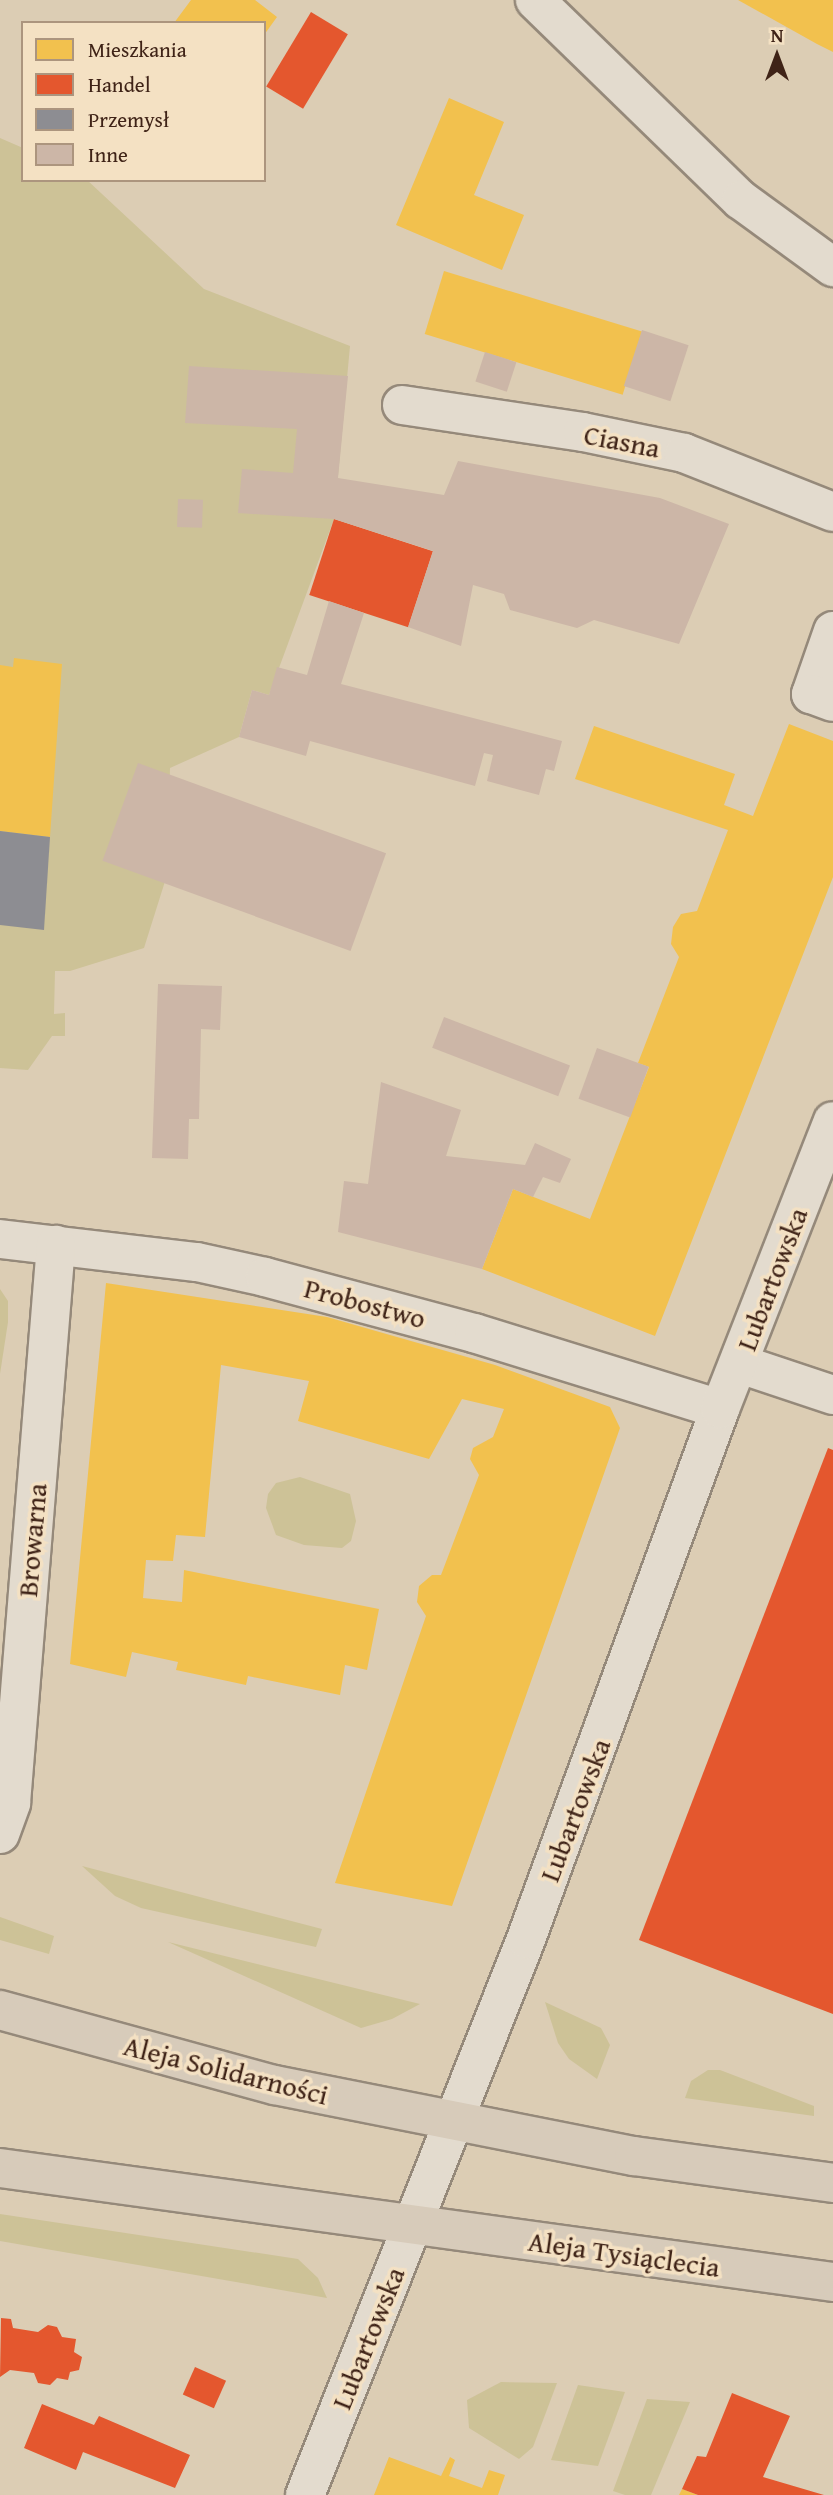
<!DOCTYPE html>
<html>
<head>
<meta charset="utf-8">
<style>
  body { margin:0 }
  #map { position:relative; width:833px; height:2495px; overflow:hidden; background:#dccdb4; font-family:"Gentium Book Plus",serif }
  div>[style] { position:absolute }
  .green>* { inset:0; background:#cdc297 }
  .homes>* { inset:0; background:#f2c14e; transform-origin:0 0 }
  .shops>* { inset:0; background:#e4572e; transform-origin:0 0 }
  .industry>* { inset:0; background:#8d8d92 }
  .building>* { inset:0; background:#ccb6a7; transform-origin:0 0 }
  .roads { filter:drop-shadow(2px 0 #95897a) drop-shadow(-2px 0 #95897a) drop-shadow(0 2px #95897a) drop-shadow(0 -2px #95897a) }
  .street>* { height:38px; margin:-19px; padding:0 19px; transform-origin:19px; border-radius:19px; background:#e3dbce }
  .secondary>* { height:38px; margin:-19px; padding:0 19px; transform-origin:19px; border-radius:19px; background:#e3dbce }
  .primary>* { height:38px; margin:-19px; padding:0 19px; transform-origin:19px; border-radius:19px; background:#d7cbba }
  span { translate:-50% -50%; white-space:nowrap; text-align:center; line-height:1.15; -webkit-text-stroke:7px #f4e1c3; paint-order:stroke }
  .street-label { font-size:28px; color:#3f2317 }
  .legend { position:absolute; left:21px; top:21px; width:245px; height:161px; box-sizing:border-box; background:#f4e1c3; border:2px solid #ac957e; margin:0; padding:9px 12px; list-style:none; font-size:21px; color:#3f2317 }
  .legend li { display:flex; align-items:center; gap:14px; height:35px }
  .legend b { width:35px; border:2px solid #ac957e }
  .north { position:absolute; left:742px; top:21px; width:70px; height:70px; -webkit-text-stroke:5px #f4e1c3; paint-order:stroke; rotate:0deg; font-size:19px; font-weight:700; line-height:28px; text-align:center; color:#3f2317 }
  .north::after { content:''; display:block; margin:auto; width:24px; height:32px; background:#3f2317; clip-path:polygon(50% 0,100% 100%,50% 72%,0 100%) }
</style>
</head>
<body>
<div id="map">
  <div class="green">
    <div style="clip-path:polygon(0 138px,23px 148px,23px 180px,87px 180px,204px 289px,350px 346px,334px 519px,269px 695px,252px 690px,239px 737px,170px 768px,167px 875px,144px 948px,70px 971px,55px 971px,54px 1014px,65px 1013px,65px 1036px,52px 1036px,28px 1070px,0 1068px)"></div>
    <div style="clip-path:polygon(0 1289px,8px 1301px,8px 1322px,0 1374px)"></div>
    <div style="clip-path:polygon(300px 1477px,350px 1494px,356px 1521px,351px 1541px,342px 1548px,304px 1545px,276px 1535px,266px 1508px,268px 1494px,276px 1483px)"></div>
    <div style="clip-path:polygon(82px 1866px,322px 1929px,316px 1947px,141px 1908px,115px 1896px)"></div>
    <div style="clip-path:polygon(0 1917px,54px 1936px,49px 1954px,0 1940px)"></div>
    <div style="clip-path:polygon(168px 1942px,420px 2004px,392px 2019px,361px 2028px)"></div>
    <div style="clip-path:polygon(545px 2002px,601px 2028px,610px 2045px,597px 2079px,569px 2059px,558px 2043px)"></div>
    <div style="clip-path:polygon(708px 2070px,720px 2070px,814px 2106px,814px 2116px,685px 2098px,691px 2081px)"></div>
    <div style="clip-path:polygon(0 2214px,298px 2259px,318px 2278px,327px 2298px,0 2241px)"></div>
    <div style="clip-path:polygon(501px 2382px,557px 2383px,533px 2447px,519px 2459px,469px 2428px,467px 2400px)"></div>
    <div style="clip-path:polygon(578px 2385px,625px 2392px,598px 2466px,551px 2460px)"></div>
    <div style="clip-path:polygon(647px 2399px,690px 2402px,651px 2495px,625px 2495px,613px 2491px)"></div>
  </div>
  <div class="homes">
    <div style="clip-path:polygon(191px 0,255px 0,277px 17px,264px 35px,264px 23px,174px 23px)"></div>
    <div style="clip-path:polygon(738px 0,833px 0,833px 52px,817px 44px)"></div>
    <div style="clip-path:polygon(449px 98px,504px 122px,474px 195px,524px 215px,502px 270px,396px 225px)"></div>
    <div style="left:444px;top:271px;width:207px;height:66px;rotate:17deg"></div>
    <div style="clip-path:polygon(14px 658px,62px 664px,50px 837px,0 831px,0 665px,13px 667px)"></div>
    <div style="clip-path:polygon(789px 724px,833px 741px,833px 877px,655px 1336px,482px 1269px,513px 1189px,590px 1219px,649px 1067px,638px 1063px,679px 957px,671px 944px,673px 927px,681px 914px,697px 911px,728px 830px,575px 779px,594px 726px,735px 774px,724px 805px,753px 816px)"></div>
    <div style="clip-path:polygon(106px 1283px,327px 1317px,495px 1365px,610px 1407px,620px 1428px,452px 1906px,335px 1883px,426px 1616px,417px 1602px,419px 1586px,432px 1575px,441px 1575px,479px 1475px,470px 1459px,473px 1448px,493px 1437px,504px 1409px,462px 1399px,429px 1459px,298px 1421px,309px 1381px,221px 1365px,205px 1537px,176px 1535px,173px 1561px,146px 1560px,143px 1598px,182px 1602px,184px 1570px,379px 1609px,367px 1670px,345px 1665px,340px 1695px,248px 1676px,246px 1685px,176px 1670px,178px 1662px,132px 1652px,126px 1677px,70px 1664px)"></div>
    <div style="clip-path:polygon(389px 2457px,441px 2476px,450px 2457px,455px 2460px,449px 2476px,482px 2488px,489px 2470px,505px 2475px,498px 2495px,374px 2495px)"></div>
    <div style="clip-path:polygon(682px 2489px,698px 2495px,679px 2495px)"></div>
  </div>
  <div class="shops">
    <div style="left:311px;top:12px;width:43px;height:87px;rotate:31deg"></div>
    <div style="left:334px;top:519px;width:104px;height:80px;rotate:18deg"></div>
    <div style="clip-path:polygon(828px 1448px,833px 1450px,833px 2014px,639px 1940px)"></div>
    <div style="clip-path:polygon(1px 2318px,11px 2319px,13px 2328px,38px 2332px,48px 2325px,57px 2327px,62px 2337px,76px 2339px,74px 2352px,82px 2357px,79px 2370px,70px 2372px,68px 2380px,57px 2378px,50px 2385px,38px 2383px,34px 2373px,10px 2370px,0 2377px)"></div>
    <div style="left:195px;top:2367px;width:34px;height:30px;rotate:24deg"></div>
    <div style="clip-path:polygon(732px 2393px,790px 2416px,763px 2477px,824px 2495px,698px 2495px,682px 2489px,697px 2456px,706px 2457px)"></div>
    <div style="clip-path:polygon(42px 2404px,94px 2425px,99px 2416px,190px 2455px,175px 2488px,83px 2452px,76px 2470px,24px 2448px)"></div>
  </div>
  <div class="industry">
    <div style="clip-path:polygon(0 831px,50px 837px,44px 930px,0 925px)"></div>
  </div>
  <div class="building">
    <div style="left:642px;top:330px;width:49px;height:59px;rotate:18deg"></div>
    <div style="left:485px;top:352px;width:33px;height:31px;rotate:18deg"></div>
    <div style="clip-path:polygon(189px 366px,348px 376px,338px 478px,444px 495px,458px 461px,660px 498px,729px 524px,679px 644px,594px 620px,577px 628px,510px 610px,504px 594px,473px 585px,461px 646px,408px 627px,433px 551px,334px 519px,238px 513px,242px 469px,293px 473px,297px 429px,185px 423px)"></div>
    <div style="left:178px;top:499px;width:25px;height:28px;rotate:2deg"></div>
    <div style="clip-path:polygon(329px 601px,364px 613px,341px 684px,562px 741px,554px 771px,546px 769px,539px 795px,487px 781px,493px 755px,484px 753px,475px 786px,310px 741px,306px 756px,239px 737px,252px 690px,269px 695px,277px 667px,307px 675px)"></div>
    <div style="left:138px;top:763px;width:264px;height:104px;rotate:20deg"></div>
    <div style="clip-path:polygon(158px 984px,222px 986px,220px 1030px,201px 1029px,199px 1119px,189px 1119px,188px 1159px,152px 1158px)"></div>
    <div style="left:444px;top:1017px;width:135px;height:33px;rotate:21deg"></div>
    <div style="left:597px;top:1048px;width:55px;height:54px;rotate:20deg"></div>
    <div style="clip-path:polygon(381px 1082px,461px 1110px,446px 1156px,525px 1165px,535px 1143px,571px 1159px,560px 1183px,543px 1177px,533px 1197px,513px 1189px,482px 1269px,338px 1232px,344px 1181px,368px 1184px)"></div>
  </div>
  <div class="roads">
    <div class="street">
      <div style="left:402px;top:405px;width:183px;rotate:8.5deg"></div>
      <div style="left:583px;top:432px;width:103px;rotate:11.7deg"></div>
      <div style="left:684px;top:453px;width:160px;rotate:21.6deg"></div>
      <div style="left:833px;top:631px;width:67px;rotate:109.2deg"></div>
      <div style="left:811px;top:694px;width:23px;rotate:20deg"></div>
      <div style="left:0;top:1239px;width:198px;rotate:6.7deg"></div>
      <div style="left:197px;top:1262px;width:70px;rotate:12.4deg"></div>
      <div style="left:265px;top:1277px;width:216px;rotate:15deg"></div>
      <div style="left:474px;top:1333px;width:257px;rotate:17.2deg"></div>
      <div style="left:740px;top:1364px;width:98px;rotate:18.4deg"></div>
      <div style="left:0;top:1834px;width:33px;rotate:-70deg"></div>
      <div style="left:11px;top:1803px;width:560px;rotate:-85.39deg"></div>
      <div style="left:305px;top:2495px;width:598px;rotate:-68.32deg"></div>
      <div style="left:526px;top:1939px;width:564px;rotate:-69.9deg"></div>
      <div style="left:720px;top:1409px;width:309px;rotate:-68.6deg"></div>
    </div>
    <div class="secondary">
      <div style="left:535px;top:0;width:287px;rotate:44.2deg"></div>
      <div style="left:741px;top:200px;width:114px;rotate:36.1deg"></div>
    </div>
    <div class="primary">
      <div style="left:0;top:2010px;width:285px;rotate:15.3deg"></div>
      <div style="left:275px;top:2085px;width:366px;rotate:11.2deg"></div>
      <div style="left:634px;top:2156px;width:201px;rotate:7.7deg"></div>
      <div style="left:0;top:2168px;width:841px;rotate:7.79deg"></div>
    </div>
  </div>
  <div class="street-label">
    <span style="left:622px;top:441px;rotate:11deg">Ciasna</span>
    <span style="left:772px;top:1279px;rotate:-69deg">Lubartowska</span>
    <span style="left:365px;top:1303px;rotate:15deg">Probostwo</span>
    <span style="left:32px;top:1540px;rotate:-85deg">Browarna</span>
    <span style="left:575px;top:1810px;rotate:-69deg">Lubartowska</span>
    <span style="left:226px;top:2070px;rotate:14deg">Aleja Solidarności</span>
    <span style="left:624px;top:2254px;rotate:8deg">Aleja Tysiąclecia</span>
    <span style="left:368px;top:2338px;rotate:-68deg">Lubartowska</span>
  </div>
  <ul class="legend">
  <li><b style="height:19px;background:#f2c14e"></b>Mieszkania</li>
  <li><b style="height:19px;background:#e4572e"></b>Handel</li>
  <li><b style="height:19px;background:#8d8d92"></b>Przemysł</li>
  <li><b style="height:19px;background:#ccb6a7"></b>Inne</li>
  </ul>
  <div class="north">N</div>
</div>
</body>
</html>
